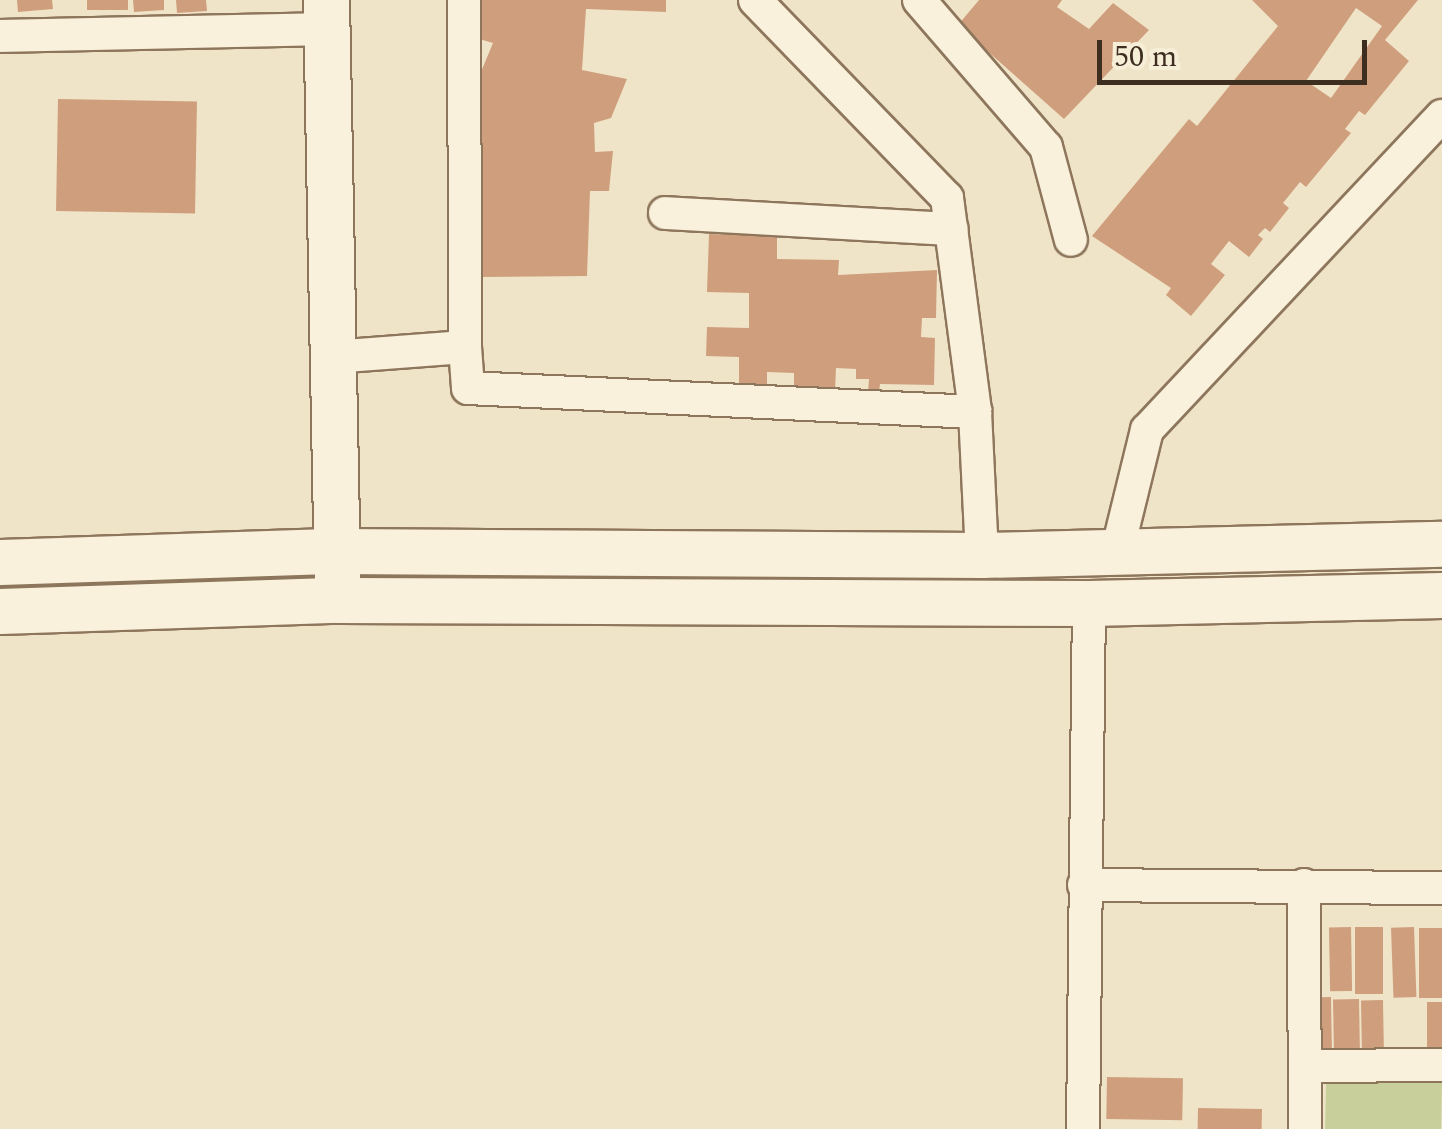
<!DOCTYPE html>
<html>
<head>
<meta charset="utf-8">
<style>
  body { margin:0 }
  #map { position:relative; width:1442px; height:1129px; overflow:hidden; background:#f0e4c8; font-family:Spectral,serif }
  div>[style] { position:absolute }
  .green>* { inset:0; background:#c9cf9b; transform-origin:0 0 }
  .building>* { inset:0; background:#cf9f7d; transform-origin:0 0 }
  .roads { filter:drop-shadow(2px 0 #8d765c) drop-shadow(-2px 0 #8d765c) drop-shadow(0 2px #8d765c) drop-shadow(0 -2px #8d765c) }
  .street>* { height:32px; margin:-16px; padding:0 16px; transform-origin:16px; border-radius:16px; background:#faf1dc }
  .secondary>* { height:45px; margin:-22.5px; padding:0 22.5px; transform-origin:22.5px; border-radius:22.5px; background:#faf1dc }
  span { translate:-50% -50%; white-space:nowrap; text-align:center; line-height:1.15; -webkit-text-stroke:8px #f7eed8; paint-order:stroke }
  .scale { position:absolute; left:1097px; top:40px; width:270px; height:45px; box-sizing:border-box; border:5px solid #3d2e20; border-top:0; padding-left:12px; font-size:30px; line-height:35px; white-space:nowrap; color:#3d2e20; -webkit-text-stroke:8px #f7eed8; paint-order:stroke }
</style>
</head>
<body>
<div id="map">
  <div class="green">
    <div style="left:1326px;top:1081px;width:116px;height:48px;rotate:1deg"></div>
  </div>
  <div class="building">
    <div style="clip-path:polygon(17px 0,52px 0,53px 9px,18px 12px)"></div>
    <div style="left:87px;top:0;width:41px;height:10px"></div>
    <div style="clip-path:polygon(133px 0,164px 0,164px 10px,134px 12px)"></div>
    <div style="clip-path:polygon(176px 0,206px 0,207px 11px,177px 13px)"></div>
    <div style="clip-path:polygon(466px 0,666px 0,666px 12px,586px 9px,582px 70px,627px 79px,611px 118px,594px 123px,595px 152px,613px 151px,609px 191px,590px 191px,587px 276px,479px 277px,478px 79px,493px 43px,466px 35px)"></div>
    <div style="clip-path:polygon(979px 0,1062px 0,1057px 7px,1089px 29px,1113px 3px,1149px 30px,1064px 119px,958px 25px)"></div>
    <div style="clip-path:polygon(evenodd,1252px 0,1418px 0,1385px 40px,1409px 61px,1365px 115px,1359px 111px,1345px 129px,1351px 133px,1306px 187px,1300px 182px,1283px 203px,1289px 208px,1270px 232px,1265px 228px,1258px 235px,1263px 239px,1249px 257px,1229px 241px,1211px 264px,1225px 275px,1191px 316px,1166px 295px,1171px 288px,1092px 236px,1189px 119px,1197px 126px,1278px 26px,1252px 0,1356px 8px,1382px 26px,1331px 98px,1306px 81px,1356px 8px)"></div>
    <div style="left:58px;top:99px;width:139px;height:112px;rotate:1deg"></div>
    <div style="clip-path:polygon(709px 234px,777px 236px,777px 259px,839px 260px,838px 275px,937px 270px,936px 318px,922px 318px,921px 337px,935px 338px,934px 385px,880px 384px,879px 392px,868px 393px,869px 379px,856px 379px,856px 369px,836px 368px,835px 392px,794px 391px,794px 373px,767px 372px,767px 390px,739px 390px,739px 357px,706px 356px,707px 327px,749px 328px,749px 293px,707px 292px)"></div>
    <div style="left:1351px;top:927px;width:64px;height:22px;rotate:89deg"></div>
    <div style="left:1355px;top:927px;width:28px;height:67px"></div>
    <div style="left:1414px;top:927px;width:70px;height:23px;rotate:88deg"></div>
    <div style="left:1419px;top:928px;width:23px;height:70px"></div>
    <div style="left:1331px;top:997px;width:60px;height:24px;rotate:89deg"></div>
    <div style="left:1359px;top:999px;width:59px;height:26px;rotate:89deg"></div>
    <div style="left:1383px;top:1000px;width:61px;height:22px;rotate:89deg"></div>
    <div style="left:1427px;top:1002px;width:15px;height:58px"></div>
    <div style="left:1107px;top:1077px;width:76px;height:42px;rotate:1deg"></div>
    <div style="left:1198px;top:1108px;width:64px;height:21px;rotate:1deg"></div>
  </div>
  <div class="roads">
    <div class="street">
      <div style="left:464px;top:0;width:347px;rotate:89.8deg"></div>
      <div style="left:755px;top:0;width:276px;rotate:45.9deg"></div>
      <div style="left:947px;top:198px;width:216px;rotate:82.5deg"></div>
      <div style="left:919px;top:0;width:194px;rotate:49.2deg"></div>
      <div style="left:1046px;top:147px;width:96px;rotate:75deg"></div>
      <div style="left:0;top:36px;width:326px;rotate:-1.2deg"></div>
      <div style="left:665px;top:213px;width:287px;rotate:3.2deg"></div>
      <div style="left:332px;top:357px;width:133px;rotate:-4.3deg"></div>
      <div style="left:465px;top:347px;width:41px;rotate:85.8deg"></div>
      <div style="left:468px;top:388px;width:508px;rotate:2.71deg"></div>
      <div style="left:975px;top:412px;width:143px;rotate:87.2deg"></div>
      <div style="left:1117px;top:552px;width:126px;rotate:-76.2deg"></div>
      <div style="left:1147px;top:430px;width:431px;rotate:-46.8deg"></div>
      <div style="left:1084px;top:885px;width:358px;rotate:0.5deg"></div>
      <div style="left:1304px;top:885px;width:244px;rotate:89.8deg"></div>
      <div style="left:1305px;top:1066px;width:137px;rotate:-0.4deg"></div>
      <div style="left:1083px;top:1129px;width:526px;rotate:-89.35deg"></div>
    </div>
    <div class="secondary">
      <div style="left:326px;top:0;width:578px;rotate:88.91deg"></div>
      <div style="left:0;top:562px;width:336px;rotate:-1.9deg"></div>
      <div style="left:336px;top:551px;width:646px;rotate:0.35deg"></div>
      <div style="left:982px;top:555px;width:460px;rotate:-1.4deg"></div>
      <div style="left:0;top:611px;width:337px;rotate:-1.9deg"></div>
      <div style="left:337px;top:600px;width:752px;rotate:0.23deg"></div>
      <div style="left:1089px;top:603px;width:353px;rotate:-1.3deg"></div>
    </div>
  </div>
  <div class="scale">50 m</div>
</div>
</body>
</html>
